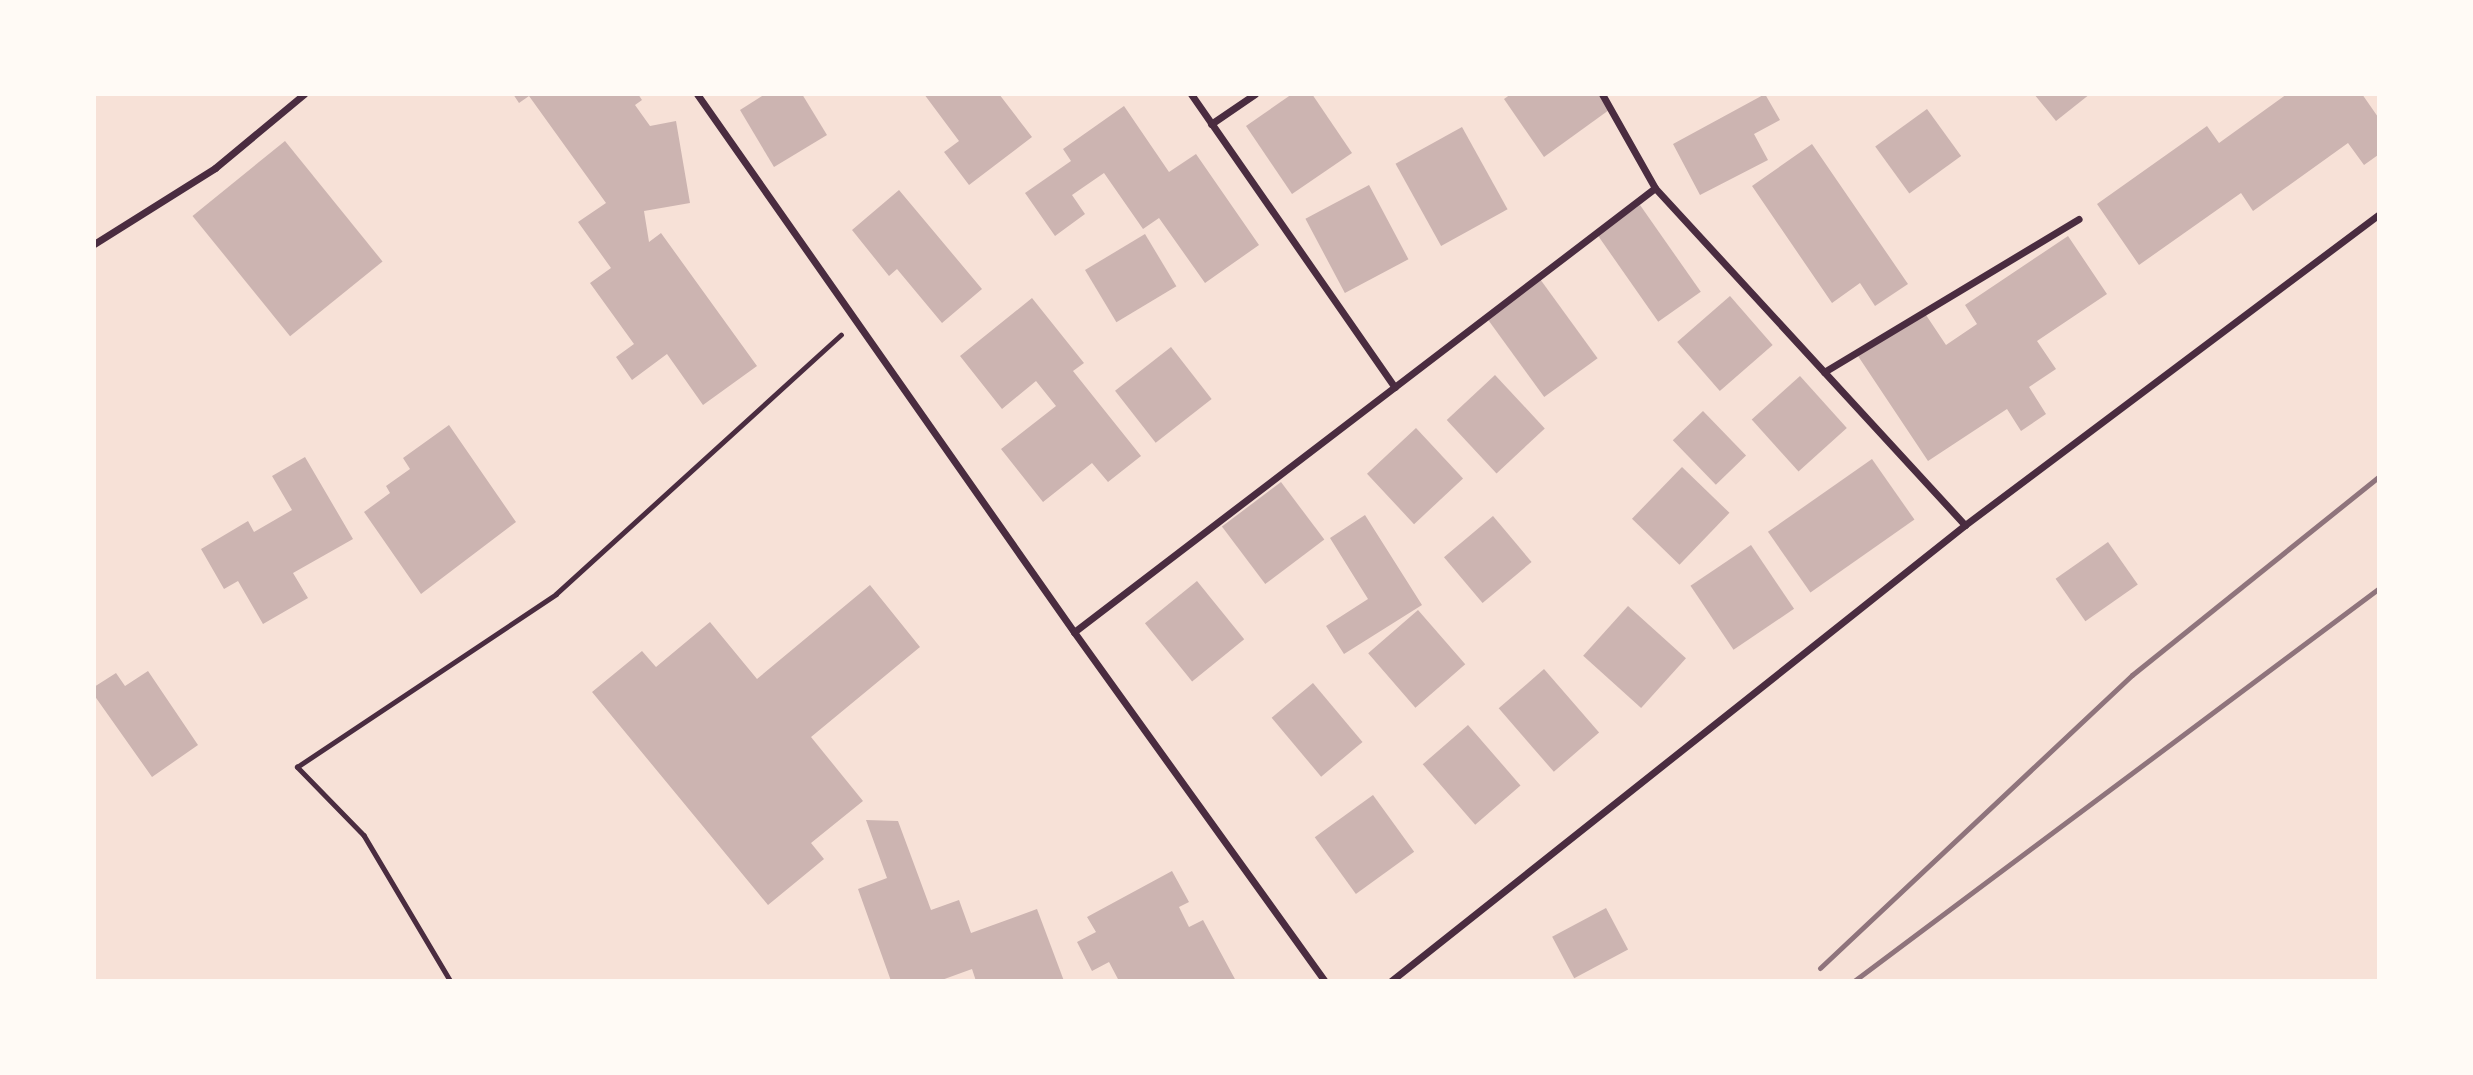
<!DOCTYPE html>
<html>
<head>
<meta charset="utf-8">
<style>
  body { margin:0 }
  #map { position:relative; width:2473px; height:1075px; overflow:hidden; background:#f7e1d7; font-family:"Nunito Sans",sans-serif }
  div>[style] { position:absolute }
  .building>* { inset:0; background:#ccb4b1; transform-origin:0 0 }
  .path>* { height:4.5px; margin:-2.25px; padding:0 2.25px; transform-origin:2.25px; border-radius:2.25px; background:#4a2c40 }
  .minor>* { height:7px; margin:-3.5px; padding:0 3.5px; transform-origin:3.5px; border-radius:3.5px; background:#4a2c40 }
  .rail>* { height:5px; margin:-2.5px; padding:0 2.5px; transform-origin:2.5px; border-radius:2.5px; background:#8f747c }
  span { translate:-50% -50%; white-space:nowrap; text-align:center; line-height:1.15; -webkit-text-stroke:5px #fffaf5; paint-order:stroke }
  .frame { position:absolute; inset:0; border:96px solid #fffaf5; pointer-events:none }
</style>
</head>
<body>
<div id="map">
  <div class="building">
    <div style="clip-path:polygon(513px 94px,638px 94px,642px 100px,635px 105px,650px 126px,676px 121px,690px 203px,644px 211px,649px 242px,661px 233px,757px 366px,703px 405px,667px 354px,632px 380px,616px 357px,634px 344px,590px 283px,611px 268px,578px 222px,606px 203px,529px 96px,519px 103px)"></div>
    <div style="clip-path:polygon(765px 94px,802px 94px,827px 135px,774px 167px,740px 110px)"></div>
    <div style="clip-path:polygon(924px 94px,999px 94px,1032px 137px,969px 185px,944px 152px,959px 141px)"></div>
    <div style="clip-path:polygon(1292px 94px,1312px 94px,1352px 153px,1292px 194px,1246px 126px)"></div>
    <div style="clip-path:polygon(1511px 94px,1598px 94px,1609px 110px,1544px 157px,1504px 99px)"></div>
    <div style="clip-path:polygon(1765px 94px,1780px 120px,1754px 134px,1768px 160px,1700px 195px,1673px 144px)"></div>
    <div style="clip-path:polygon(2034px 94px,2090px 94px,2056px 121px)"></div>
    <div style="clip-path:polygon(2287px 94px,2362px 94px,2378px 117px,2378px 155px,2364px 165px,2348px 143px,2253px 211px,2241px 193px,2139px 265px,2097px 204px,2207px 126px,2219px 143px)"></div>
    <div style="clip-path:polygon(1124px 106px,1169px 172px,1196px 154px,1259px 245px,1205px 283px,1159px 218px,1143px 229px,1104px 173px,1072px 195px,1085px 214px,1055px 236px,1025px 193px,1071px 161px,1063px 149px)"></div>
    <div style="left:1927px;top:109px;width:58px;height:64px;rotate:54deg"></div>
    <div style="left:1462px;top:127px;width:94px;height:76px;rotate:61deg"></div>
    <div style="left:285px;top:141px;width:155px;height:119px;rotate:51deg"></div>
    <div style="clip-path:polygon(1812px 144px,1908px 284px,1875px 306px,1860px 283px,1832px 303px,1752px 186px)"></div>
    <div style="left:1369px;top:185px;width:84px;height:72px;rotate:62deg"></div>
    <div style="clip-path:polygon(899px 190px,982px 289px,942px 323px,897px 269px,889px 276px,852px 230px)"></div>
    <div style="left:1640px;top:205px;width:106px;height:52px;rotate:55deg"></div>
    <div style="left:1145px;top:234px;width:61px;height:70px;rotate:59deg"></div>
    <div style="clip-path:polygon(2068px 236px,2107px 294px,2037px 341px,2056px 369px,2029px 387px,2046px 414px,2021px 431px,2007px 409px,1928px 461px,1858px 356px,1924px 312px,1946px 345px,1977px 324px,1965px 305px)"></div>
    <div style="left:1540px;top:279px;width:98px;height:66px;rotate:54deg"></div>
    <div style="left:1730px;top:296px;width:65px;height:70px;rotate:49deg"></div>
    <div style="clip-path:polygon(1032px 298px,1084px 363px,1073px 371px,1141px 456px,1108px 482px,1092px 463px,1043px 502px,1001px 449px,1056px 406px,1036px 381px,1002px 409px,960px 356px)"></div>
    <div style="left:1171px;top:347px;width:66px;height:71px;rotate:52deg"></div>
    <div style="left:1495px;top:375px;width:73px;height:66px;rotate:47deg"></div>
    <div style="left:1800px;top:376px;width:70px;height:65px;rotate:48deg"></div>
    <div style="left:1703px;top:411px;width:62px;height:42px;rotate:46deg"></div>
    <div style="clip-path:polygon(449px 425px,516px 522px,421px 594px,364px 512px,390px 493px,386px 486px,410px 469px,403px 458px)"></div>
    <div style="left:1416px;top:428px;width:69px;height:67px;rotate:47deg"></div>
    <div style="clip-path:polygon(305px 457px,353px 539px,293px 573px,308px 598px,263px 624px,238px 581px,224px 589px,201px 549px,248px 521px,254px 532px,292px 510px,272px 476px)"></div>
    <div style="left:1872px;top:459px;width:74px;height:127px;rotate:55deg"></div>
    <div style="left:1682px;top:467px;width:66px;height:72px;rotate:44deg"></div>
    <div style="left:1281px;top:482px;width:72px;height:74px;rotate:53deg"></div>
    <div style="clip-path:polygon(1365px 515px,1422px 605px,1344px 654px,1326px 626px,1368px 599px,1330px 538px)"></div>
    <div style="left:1493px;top:516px;width:60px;height:64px;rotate:50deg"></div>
    <div style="left:2108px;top:542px;width:52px;height:64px;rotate:55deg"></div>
    <div style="left:1751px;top:545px;width:77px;height:73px;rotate:56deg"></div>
    <div style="left:1197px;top:581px;width:75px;height:67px;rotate:51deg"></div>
    <div style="clip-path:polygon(870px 585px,920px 647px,811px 737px,863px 801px,811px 843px,824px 859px,768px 905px,592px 692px,642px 651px,656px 667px,710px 622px,757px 679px)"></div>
    <div style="left:1628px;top:606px;width:78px;height:67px;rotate:42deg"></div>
    <div style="left:1418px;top:610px;width:72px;height:66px;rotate:49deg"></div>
    <div style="left:1544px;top:669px;width:84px;height:60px;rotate:49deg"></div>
    <div style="clip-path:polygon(148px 671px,198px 745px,152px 777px,94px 695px,94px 687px,116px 673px,125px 686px)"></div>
    <div style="left:1313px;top:683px;width:77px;height:54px;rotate:50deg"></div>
    <div style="left:1468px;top:725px;width:80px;height:60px;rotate:49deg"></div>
    <div style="left:1373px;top:795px;width:70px;height:72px;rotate:54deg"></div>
    <div style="clip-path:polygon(866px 820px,898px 821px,931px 910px,959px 900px,971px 933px,1037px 909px,1064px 981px,976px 981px,972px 969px,939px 981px,891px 981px,858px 889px,887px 878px)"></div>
    <div style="clip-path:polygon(1172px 871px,1189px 902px,1179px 907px,1189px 927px,1203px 920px,1236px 981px,1119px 981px,1109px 962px,1092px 971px,1077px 942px,1096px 932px,1087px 917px)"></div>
    <div style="left:1606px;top:908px;width:47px;height:61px;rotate:62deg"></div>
  </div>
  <div class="path">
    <div style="left:450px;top:981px;width:169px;rotate:-120.7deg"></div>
    <div style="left:364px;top:836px;width:96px;rotate:-134.2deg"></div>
    <div style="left:297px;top:767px;width:311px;rotate:-33.7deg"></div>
    <div style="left:556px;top:594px;width:385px;rotate:-42.3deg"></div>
  </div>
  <div class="minor">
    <div style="left:697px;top:94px;width:657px;rotate:54.98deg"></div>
    <div style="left:1074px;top:632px;width:430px;rotate:54.3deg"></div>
    <div style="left:1191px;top:94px;width:357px;rotate:55.2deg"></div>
    <div style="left:1602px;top:94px;width:108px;rotate:60.6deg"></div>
    <div style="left:1655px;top:188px;width:458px;rotate:47.4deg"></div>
    <div style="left:1211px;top:124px;width:53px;rotate:-34.3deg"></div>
    <div style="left:94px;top:244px;width:143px;rotate:-32.1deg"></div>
    <div style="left:215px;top:168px;width:116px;rotate:-39.7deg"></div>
    <div style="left:1824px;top:372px;width:297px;rotate:-31deg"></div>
    <div style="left:1074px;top:632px;width:731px;rotate:-37.39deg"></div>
    <div style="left:1391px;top:981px;width:733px;rotate:-38.46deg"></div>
    <div style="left:1965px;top:525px;width:516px;rotate:-36.89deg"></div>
  </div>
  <div class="rail">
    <div style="left:1820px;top:968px;width:428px;rotate:-43.2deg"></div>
    <div style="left:2132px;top:675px;width:316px;rotate:-38.8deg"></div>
    <div style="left:1854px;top:981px;width:654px;rotate:-36.8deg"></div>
  </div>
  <div class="frame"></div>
</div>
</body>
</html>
